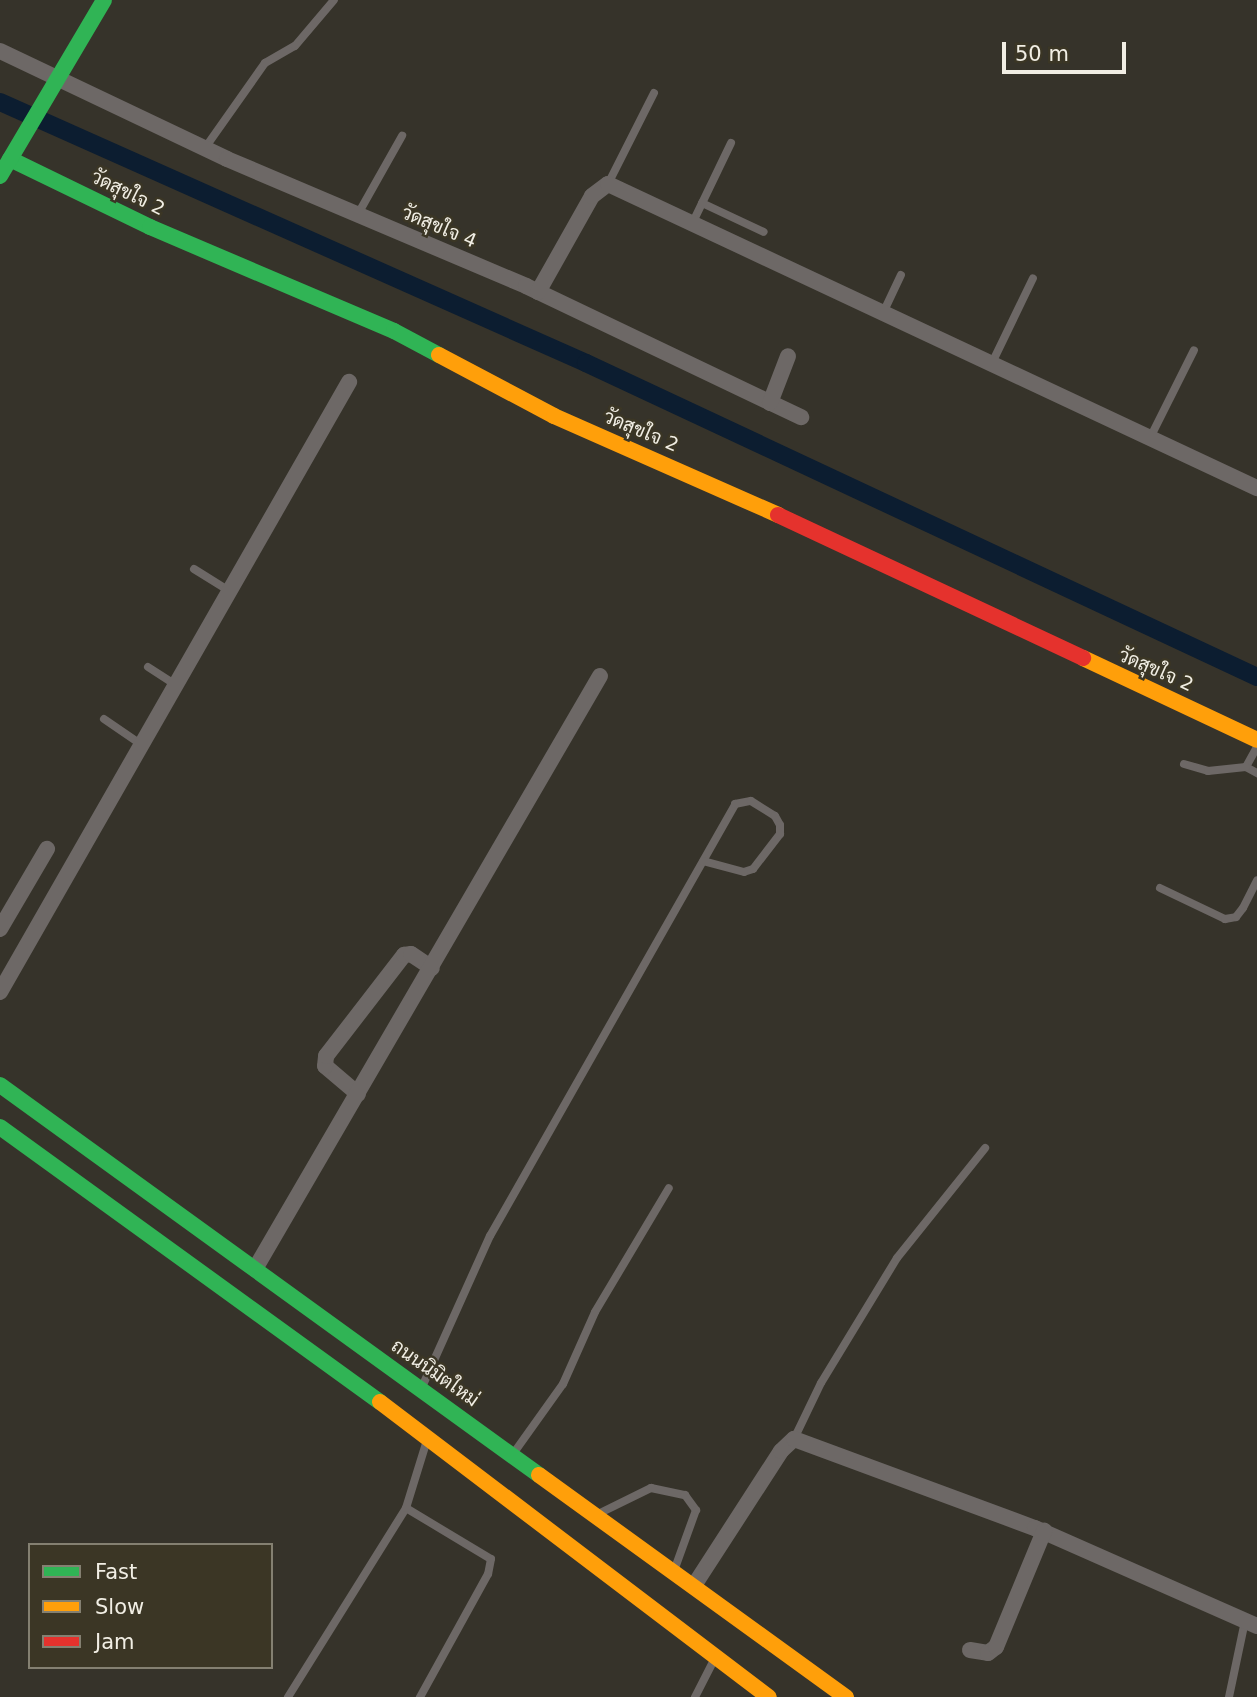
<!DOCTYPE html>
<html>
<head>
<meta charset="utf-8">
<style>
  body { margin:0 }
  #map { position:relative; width:1257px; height:1697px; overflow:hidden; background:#36332a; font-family:"DejaVu Sans",Sarabun,sans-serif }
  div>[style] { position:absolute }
  .canal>* { height:18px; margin:-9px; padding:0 9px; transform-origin:9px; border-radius:9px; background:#0c1d30 }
  .lane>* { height:8px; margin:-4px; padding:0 4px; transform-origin:4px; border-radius:4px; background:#6d6866 }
  .street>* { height:16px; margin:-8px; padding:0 8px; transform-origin:8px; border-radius:8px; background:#6d6866 }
  .fast>* { height:16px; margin:-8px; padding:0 8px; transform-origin:8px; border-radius:8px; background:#30b455 }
  .slow>* { height:16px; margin:-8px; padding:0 8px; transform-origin:8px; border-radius:8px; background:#ff9f0a }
  .jam>* { height:16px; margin:-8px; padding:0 8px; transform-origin:8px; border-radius:8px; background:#e5322d }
  span { translate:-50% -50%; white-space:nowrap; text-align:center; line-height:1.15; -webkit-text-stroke:5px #3b3625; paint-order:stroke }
  .street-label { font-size:19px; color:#f1eee4 }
  .legend { position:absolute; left:28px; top:1543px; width:245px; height:126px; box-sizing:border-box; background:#3b3625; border:2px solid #848071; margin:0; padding:9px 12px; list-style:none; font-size:21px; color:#f1eee4 }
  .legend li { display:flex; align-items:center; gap:14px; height:35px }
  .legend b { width:35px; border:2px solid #848071 }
  .scale { position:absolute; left:1002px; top:42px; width:124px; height:32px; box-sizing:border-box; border:4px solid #f1eee4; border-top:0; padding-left:9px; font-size:21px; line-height:24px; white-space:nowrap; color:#f1eee4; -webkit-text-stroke:5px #3b3625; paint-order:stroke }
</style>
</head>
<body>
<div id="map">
  <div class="canal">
    <div style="left:0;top:102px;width:641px;rotate:24.01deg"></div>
    <div style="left:586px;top:363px;width:741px;rotate:25.08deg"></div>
  </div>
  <div class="lane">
    <div style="left:205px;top:148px;width:104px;rotate:-54.8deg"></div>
    <div style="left:265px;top:63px;width:34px;rotate:-30deg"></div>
    <div style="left:295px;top:46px;width:60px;rotate:-49.7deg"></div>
    <div style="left:608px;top:184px;width:102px;rotate:-63.2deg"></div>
    <div style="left:702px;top:203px;width:68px;rotate:25.1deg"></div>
    <div style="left:358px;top:214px;width:90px;rotate:-60.6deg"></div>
    <div style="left:692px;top:224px;width:90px;rotate:-64.3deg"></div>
    <div style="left:883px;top:313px;width:42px;rotate:-64.7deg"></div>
    <div style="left:992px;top:363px;width:94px;rotate:-64.2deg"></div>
    <div style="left:1150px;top:438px;width:98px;rotate:-63.4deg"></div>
    <div style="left:194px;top:569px;width:40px;rotate:32deg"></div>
    <div style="left:148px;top:667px;width:33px;rotate:33deg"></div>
    <div style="left:104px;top:719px;width:46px;rotate:34.4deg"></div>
    <div style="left:1257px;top:747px;width:23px;rotate:119deg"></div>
    <div style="left:1246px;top:767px;width:13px;rotate:29deg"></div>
    <div style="left:1184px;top:764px;width:25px;rotate:16deg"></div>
    <div style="left:1208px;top:771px;width:38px;rotate:-6deg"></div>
    <div style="left:1160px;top:888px;width:72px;rotate:25.5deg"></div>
    <div style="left:1225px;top:919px;width:11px;rotate:-10deg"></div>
    <div style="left:1236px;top:917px;width:11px;rotate:-52deg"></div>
    <div style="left:1243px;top:908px;width:31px;rotate:-63deg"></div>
    <div style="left:422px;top:1387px;width:166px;rotate:-65.8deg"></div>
    <div style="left:490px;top:1236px;width:497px;rotate:-60.4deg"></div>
    <div style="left:735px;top:804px;width:16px;rotate:-11deg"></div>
    <div style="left:751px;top:801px;width:28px;rotate:32deg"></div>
    <div style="left:775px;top:816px;width:10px;rotate:61deg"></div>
    <div style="left:780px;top:825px;width:9px;rotate:90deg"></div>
    <div style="left:780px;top:834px;width:44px;rotate:127.6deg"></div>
    <div style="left:753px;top:869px;width:9px;rotate:162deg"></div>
    <div style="left:744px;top:872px;width:42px;rotate:-165deg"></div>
    <div style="left:794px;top:1439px;width:62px;rotate:-64.3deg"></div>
    <div style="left:821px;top:1383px;width:146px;rotate:-58.7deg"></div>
    <div style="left:897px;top:1258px;width:141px;rotate:-51.3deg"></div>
    <div style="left:513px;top:1454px;width:86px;rotate:-54.5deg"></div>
    <div style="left:563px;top:1384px;width:79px;rotate:-66deg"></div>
    <div style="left:595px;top:1312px;width:144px;rotate:-59.2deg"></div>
    <div style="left:406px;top:1508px;width:99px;rotate:31deg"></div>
    <div style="left:491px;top:1559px;width:15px;rotate:101deg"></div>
    <div style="left:488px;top:1574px;width:141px;rotate:118.9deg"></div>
    <div style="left:600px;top:1513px;width:57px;rotate:-26.1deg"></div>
    <div style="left:651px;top:1488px;width:35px;rotate:12deg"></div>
    <div style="left:685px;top:1495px;width:19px;rotate:54deg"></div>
    <div style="left:696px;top:1510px;width:62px;rotate:109.9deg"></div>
    <div style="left:288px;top:1697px;width:223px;rotate:-58deg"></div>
    <div style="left:406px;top:1508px;width:71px;rotate:-72.8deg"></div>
    <div style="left:695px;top:1697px;width:44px;rotate:-62.9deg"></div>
    <div style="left:1229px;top:1697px;width:78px;rotate:-78.1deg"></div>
  </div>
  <div class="street">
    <div style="left:0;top:51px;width:251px;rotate:25.4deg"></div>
    <div style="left:227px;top:159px;width:325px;rotate:23deg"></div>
    <div style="left:526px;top:286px;width:305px;rotate:25.5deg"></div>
    <div style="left:538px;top:292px;width:110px;rotate:-60.6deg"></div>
    <div style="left:592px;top:196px;width:20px;rotate:-37deg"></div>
    <div style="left:608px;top:184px;width:717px;rotate:25.1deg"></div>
    <div style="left:770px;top:403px;width:50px;rotate:-69deg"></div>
    <div style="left:0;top:929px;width:93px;rotate:-59.6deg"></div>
    <div style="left:0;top:992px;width:703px;rotate:-60.22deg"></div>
    <div style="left:358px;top:1094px;width:43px;rotate:-139.7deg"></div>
    <div style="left:325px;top:1066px;width:10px;rotate:-84deg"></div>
    <div style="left:326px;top:1056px;width:128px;rotate:-52.3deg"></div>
    <div style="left:404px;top:955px;width:7px;rotate:-8deg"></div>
    <div style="left:411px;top:954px;width:25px;rotate:34deg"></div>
    <div style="left:255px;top:1269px;width:686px;rotate:-59.81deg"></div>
    <div style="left:695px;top:1584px;width:158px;rotate:-57.1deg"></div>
    <div style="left:781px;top:1451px;width:18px;rotate:-43deg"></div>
    <div style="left:794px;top:1439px;width:257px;rotate:20.3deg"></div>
    <div style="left:1035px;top:1528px;width:243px;rotate:23.8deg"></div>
    <div style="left:970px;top:1650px;width:18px;rotate:9deg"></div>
    <div style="left:988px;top:1653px;width:10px;rotate:-37deg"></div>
    <div style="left:996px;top:1647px;width:126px;rotate:-67.5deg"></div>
  </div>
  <div class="fast">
    <div style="left:10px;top:159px;width:156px;rotate:25.9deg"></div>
    <div style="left:150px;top:227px;width:265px;rotate:23.1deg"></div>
    <div style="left:394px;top:331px;width:51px;rotate:28.1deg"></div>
    <div style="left:0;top:176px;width:204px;rotate:-59.4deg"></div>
    <div style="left:0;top:1085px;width:665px;rotate:35.89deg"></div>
    <div style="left:0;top:1127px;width:469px;rotate:35.9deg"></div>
  </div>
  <div class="slow">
    <div style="left:439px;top:355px;width:130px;rotate:27.9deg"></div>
    <div style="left:554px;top:416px;width:245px;rotate:23.8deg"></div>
    <div style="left:1083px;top:658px;width:192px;rotate:25.2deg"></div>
    <div style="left:380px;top:1402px;width:488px;rotate:37.2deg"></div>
    <div style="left:539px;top:1475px;width:379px;rotate:35.9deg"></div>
  </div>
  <div class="jam">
    <div style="left:778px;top:515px;width:337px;rotate:25.1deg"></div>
  </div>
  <div class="street-label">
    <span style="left:128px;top:193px;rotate:26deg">วัดสุขใจ 2</span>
    <span style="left:439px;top:227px;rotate:23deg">วัดสุขใจ 4</span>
    <span style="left:641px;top:431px;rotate:23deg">วัดสุขใจ 2</span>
    <span style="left:1156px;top:670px;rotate:24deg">วัดสุขใจ 2</span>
    <span style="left:435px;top:1373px;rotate:35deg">ถนนนิมิตใหม่</span>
  </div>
  <ul class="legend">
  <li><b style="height:9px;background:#30b455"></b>Fast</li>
  <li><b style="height:9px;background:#ff9f0a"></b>Slow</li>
  <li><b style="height:9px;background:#e5322d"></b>Jam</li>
  </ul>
  <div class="scale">50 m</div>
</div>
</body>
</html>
